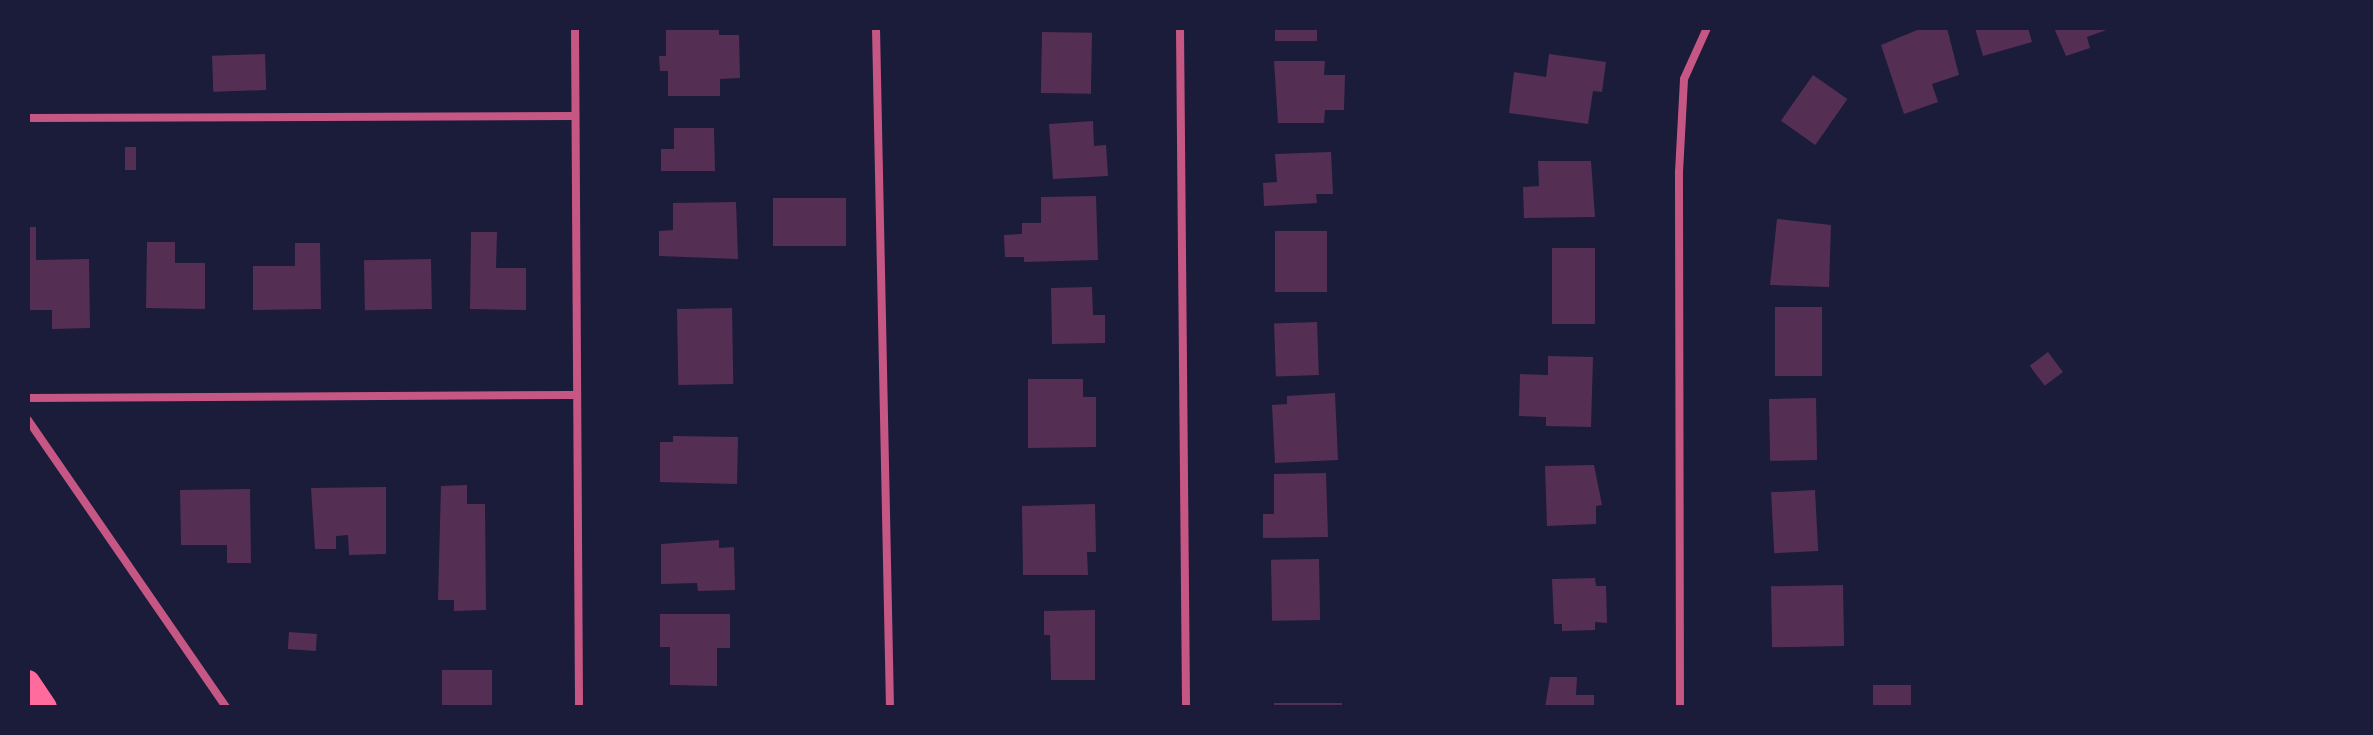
<!DOCTYPE html>
<html>
<head>
<meta charset="utf-8">
<style>
  body { margin:0 }
  #map { position:relative; width:2373px; height:735px; overflow:hidden; background:#1b1b3a; font-family:Commissioner,sans-serif }
  div>[style] { position:absolute }
  .building>* { inset:0; background:#542f53; transform-origin:0 0 }
  .minor>* { height:8px; margin:-4px; padding:0 4px; transform-origin:4px; border-radius:4px; background:#c65784 }
  .motorway>* { height:24px; margin:-12px; padding:0 12px; transform-origin:12px; border-radius:12px; background:#ff6b9d }
  span { translate:-50% -50%; white-space:nowrap; text-align:center; line-height:1.15; -webkit-text-stroke:6px #1b1b3a; paint-order:stroke }
  .frame { position:absolute; inset:0; border:30px solid #1b1b3a; pointer-events:none }
</style>
</head>
<body>
<div id="map">
  <div class="building">
    <div style="clip-path:polygon(666px 28px,719px 28px,719px 35px,739px 35px,740px 78px,720px 79px,720px 96px,668px 96px,668px 71px,660px 71px,659px 56px,666px 56px)"></div>
    <div style="left:1275px;top:28px;width:42px;height:13px"></div>
    <div style="clip-path:polygon(1922px 28px,1947px 28px,1959px 75px,1932px 84px,1938px 102px,1904px 114px,1881px 45px)"></div>
    <div style="clip-path:polygon(1975px 28px,2028px 28px,2032px 42px,1983px 56px)"></div>
    <div style="clip-path:polygon(2054px 28px,2112px 28px,2087px 37px,2090px 48px,2066px 56px)"></div>
    <div style="left:1042px;top:32px;width:50px;height:61px;rotate:1deg"></div>
    <div style="left:265px;top:54px;width:36px;height:53px;rotate:88deg"></div>
    <div style="clip-path:polygon(1549px 54px,1606px 62px,1602px 92px,1593px 91px,1588px 124px,1509px 113px,1514px 72px,1546px 77px)"></div>
    <div style="clip-path:polygon(1274px 61px,1325px 61px,1324px 75px,1345px 75px,1344px 110px,1325px 110px,1324px 123px,1278px 123px)"></div>
    <div style="left:1813px;top:75px;width:42px;height:56px;rotate:35deg"></div>
    <div style="clip-path:polygon(1093px 121px,1094px 146px,1106px 145px,1108px 176px,1053px 179px,1049px 124px)"></div>
    <div style="clip-path:polygon(674px 128px,714px 128px,715px 171px,661px 171px,661px 149px,674px 149px)"></div>
    <div style="left:125px;top:147px;width:11px;height:23px"></div>
    <div style="clip-path:polygon(1331px 152px,1333px 194px,1316px 194px,1317px 203px,1264px 206px,1263px 183px,1277px 182px,1275px 154px)"></div>
    <div style="clip-path:polygon(1538px 161px,1591px 161px,1595px 217px,1524px 218px,1523px 187px,1539px 186px)"></div>
    <div style="clip-path:polygon(1096px 196px,1098px 260px,1024px 262px,1024px 257px,1005px 257px,1004px 235px,1022px 234px,1022px 223px,1041px 223px,1041px 197px)"></div>
    <div style="left:773px;top:198px;width:73px;height:48px"></div>
    <div style="clip-path:polygon(736px 202px,738px 259px,659px 256px,659px 231px,673px 230px,673px 203px)"></div>
    <div style="clip-path:polygon(1777px 219px,1831px 225px,1829px 287px,1770px 285px)"></div>
    <div style="clip-path:polygon(28px 227px,36px 227px,36px 260px,89px 259px,90px 328px,52px 329px,52px 310px,28px 310px)"></div>
    <div style="left:1275px;top:231px;width:52px;height:61px"></div>
    <div style="clip-path:polygon(471px 232px,497px 232px,496px 268px,526px 268px,526px 310px,470px 309px)"></div>
    <div style="clip-path:polygon(147px 242px,175px 242px,175px 263px,205px 263px,205px 309px,146px 308px)"></div>
    <div style="clip-path:polygon(295px 243px,320px 243px,321px 309px,253px 310px,253px 266px,295px 266px)"></div>
    <div style="left:1595px;top:248px;width:76px;height:43px;rotate:90deg"></div>
    <div style="left:431px;top:259px;width:50px;height:67px;rotate:89deg"></div>
    <div style="clip-path:polygon(1092px 287px,1093px 315px,1105px 315px,1105px 343px,1052px 344px,1051px 288px)"></div>
    <div style="left:1775px;top:307px;width:47px;height:69px"></div>
    <div style="left:732px;top:308px;width:76px;height:55px;rotate:89deg"></div>
    <div style="left:1317px;top:322px;width:53px;height:43px;rotate:88deg"></div>
    <div style="left:2048px;top:352px;width:25px;height:23px;rotate:53deg"></div>
    <div style="clip-path:polygon(1548px 356px,1593px 357px,1591px 427px,1546px 426px,1546px 417px,1519px 416px,1520px 374px,1548px 375px)"></div>
    <div style="clip-path:polygon(1028px 379px,1083px 379px,1083px 397px,1096px 397px,1096px 447px,1028px 448px)"></div>
    <div style="clip-path:polygon(1335px 393px,1338px 460px,1275px 463px,1272px 405px,1287px 404px,1287px 396px)"></div>
    <div style="left:1816px;top:398px;width:62px;height:47px;rotate:89deg"></div>
    <div style="clip-path:polygon(673px 436px,738px 437px,737px 484px,660px 482px,660px 442px,673px 442px)"></div>
    <div style="clip-path:polygon(1594px 465px,1602px 505px,1596px 506px,1596px 524px,1547px 526px,1545px 466px)"></div>
    <div style="clip-path:polygon(1326px 473px,1328px 537px,1263px 538px,1263px 514px,1274px 514px,1274px 474px)"></div>
    <div style="clip-path:polygon(467px 485px,467px 504px,485px 504px,486px 610px,454px 611px,454px 600px,438px 600px,441px 486px)"></div>
    <div style="clip-path:polygon(386px 487px,386px 554px,349px 555px,348px 535px,336px 536px,336px 549px,315px 549px,311px 488px)"></div>
    <div style="clip-path:polygon(250px 489px,251px 563px,227px 563px,227px 545px,181px 545px,180px 490px)"></div>
    <div style="left:1815px;top:490px;width:61px;height:44px;rotate:87deg"></div>
    <div style="clip-path:polygon(1095px 504px,1096px 552px,1087px 552px,1088px 575px,1023px 575px,1022px 506px)"></div>
    <div style="clip-path:polygon(719px 540px,719px 548px,734px 547px,735px 590px,698px 591px,697px 583px,661px 584px,661px 544px)"></div>
    <div style="left:1319px;top:559px;width:61px;height:48px;rotate:89deg"></div>
    <div style="clip-path:polygon(1595px 578px,1596px 586px,1606px 586px,1607px 623px,1595px 622px,1595px 630px,1562px 631px,1562px 624px,1554px 624px,1552px 579px)"></div>
    <div style="left:1843px;top:585px;width:61px;height:72px;rotate:89deg"></div>
    <div style="clip-path:polygon(1095px 610px,1095px 680px,1051px 680px,1050px 635px,1044px 635px,1044px 611px)"></div>
    <div style="clip-path:polygon(660px 614px,730px 614px,730px 648px,717px 648px,717px 686px,670px 685px,670px 647px,660px 647px)"></div>
    <div style="left:289px;top:632px;width:28px;height:17px;rotate:4deg"></div>
    <div style="left:492px;top:670px;width:37px;height:50px;rotate:90deg"></div>
    <div style="clip-path:polygon(1550px 677px,1577px 677px,1576px 695px,1594px 695px,1594px 707px,1545px 707px)"></div>
    <div style="left:1873px;top:685px;width:38px;height:22px"></div>
    <div style="left:1274px;top:703px;width:68px;height:4px"></div>
  </div>
  <div class="minor">
    <div style="left:575px;top:28px;width:679px;rotate:89.66deg"></div>
    <div style="left:876px;top:28px;width:679px;rotate:88.82deg"></div>
    <div style="left:1180px;top:28px;width:679px;rotate:89.49deg"></div>
    <div style="left:28px;top:118px;width:547px;rotate:-0.21deg"></div>
    <div style="left:28px;top:398px;width:545px;rotate:-0.32deg"></div>
    <div style="left:28px;top:420px;width:349px;rotate:55.4deg"></div>
    <div style="left:1680px;top:707px;width:535px;rotate:-90.11deg"></div>
    <div style="left:1679px;top:172px;width:93px;rotate:-86.9deg"></div>
    <div style="left:1684px;top:79px;width:56px;rotate:-65.7deg"></div>
  </div>
  <div class="motorway">
    <div style="left:28px;top:682px;width:30px;rotate:56deg"></div>
  </div>
  <div class="frame"></div>
</div>
</body>
</html>
